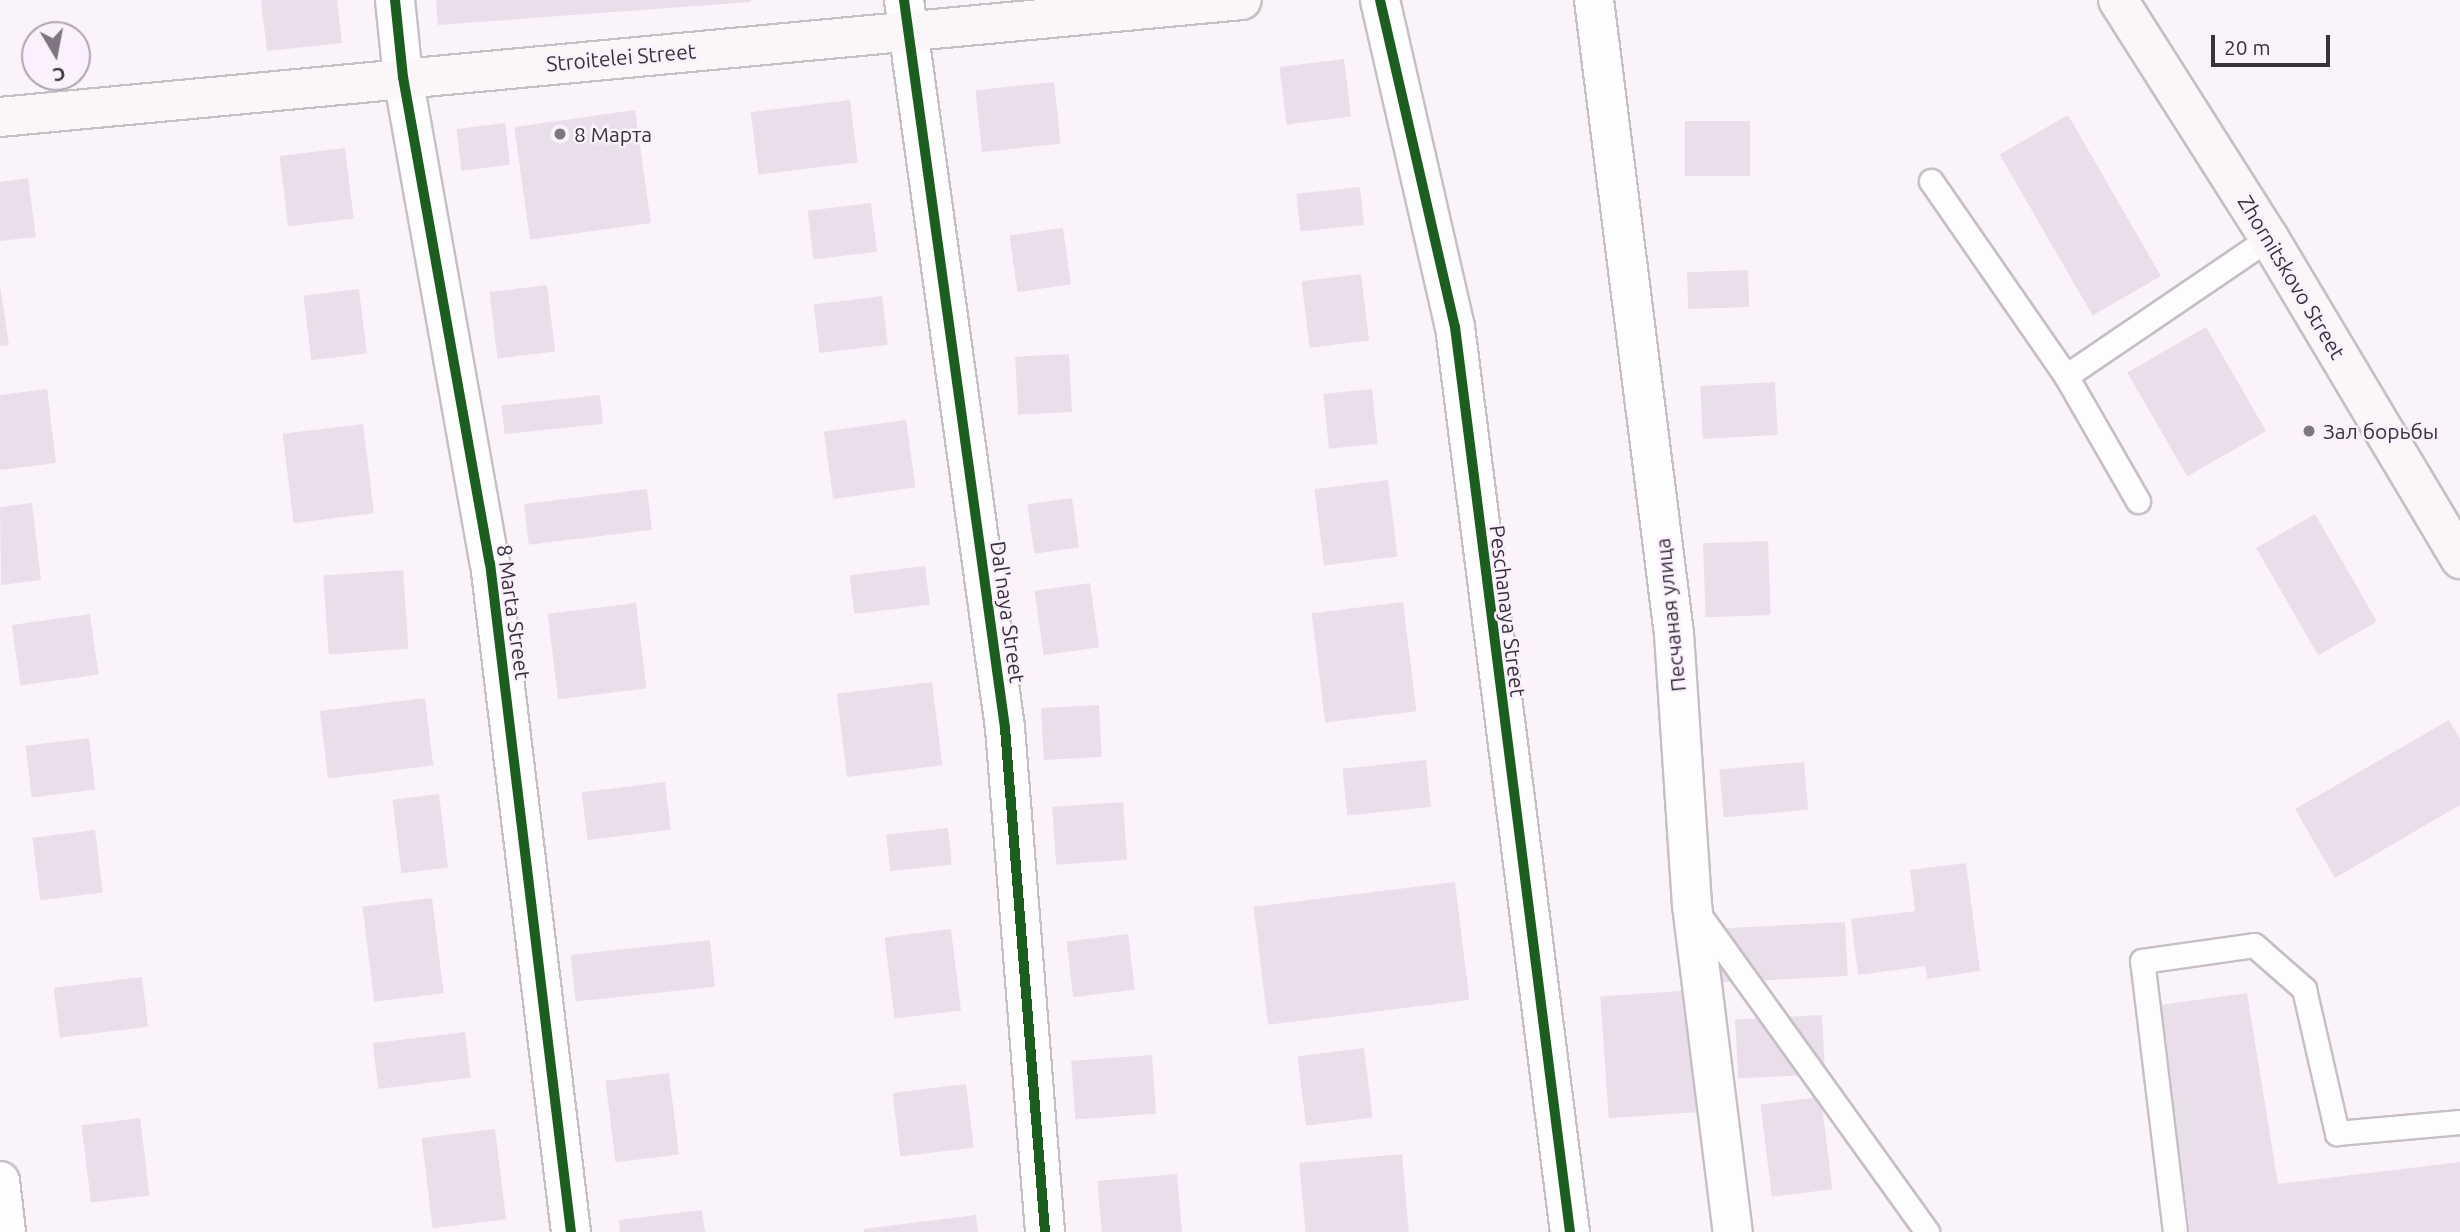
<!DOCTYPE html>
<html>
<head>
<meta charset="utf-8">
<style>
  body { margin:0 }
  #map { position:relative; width:2460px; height:1232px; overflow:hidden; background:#faf4fa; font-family:Ubuntu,sans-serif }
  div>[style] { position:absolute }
  .building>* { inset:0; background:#eadeeb; transform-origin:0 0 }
  .roads { filter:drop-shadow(2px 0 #c6bfc6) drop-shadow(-2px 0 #c6bfc6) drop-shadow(0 2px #c6bfc6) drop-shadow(0 -2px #c6bfc6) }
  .lane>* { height:23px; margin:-11.5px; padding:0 11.5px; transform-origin:11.5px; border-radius:11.5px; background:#fefdfe }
  .street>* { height:38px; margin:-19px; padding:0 19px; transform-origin:19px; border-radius:19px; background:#fefdfe }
  .secondary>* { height:38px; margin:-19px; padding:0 19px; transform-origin:19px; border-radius:19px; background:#fbf7f8 }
  .cycleway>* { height:10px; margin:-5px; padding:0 5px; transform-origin:5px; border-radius:5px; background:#1b5e20 }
  .dots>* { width:19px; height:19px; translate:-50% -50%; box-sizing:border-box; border:4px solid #fcf0fe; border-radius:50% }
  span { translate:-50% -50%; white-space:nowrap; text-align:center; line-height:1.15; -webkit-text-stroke:5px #fcf0fe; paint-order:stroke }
  .street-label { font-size:21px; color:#39323b }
  .poi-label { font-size:21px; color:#39323b }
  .left { translate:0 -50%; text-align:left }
  .north { position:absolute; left:21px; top:21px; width:70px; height:70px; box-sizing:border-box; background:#fcf0fe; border:2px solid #aea4b0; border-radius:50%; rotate:170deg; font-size:19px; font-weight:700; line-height:28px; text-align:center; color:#39323b }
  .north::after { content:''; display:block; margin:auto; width:24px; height:32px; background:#7d767e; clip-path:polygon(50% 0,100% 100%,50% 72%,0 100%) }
  .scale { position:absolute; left:2211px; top:35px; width:119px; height:32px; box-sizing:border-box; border:4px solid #39323b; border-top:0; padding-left:9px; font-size:21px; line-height:24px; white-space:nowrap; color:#39323b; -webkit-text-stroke:5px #fcf0fe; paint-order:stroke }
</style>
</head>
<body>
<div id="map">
  <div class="building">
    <div style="clip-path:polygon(261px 0,337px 0,342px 43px,267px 51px)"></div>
    <div style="clip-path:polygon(436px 0,751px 0,751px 2px,438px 25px)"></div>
    <div style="left:1344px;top:59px;width:58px;height:65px;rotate:83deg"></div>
    <div style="left:1054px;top:82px;width:62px;height:79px;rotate:84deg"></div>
    <div style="left:850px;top:100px;width:63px;height:100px;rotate:83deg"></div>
    <div style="left:635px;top:110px;width:114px;height:122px;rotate:82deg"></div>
    <div style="left:2068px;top:115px;width:186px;height:79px;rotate:60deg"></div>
    <div style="left:1685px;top:121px;width:65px;height:55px"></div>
    <div style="left:505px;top:123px;width:42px;height:49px;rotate:83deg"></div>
    <div style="left:345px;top:148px;width:71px;height:66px;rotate:83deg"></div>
    <div style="clip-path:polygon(28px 178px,36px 237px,0 241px,0 182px)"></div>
    <div style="left:1360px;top:187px;width:38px;height:64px;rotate:84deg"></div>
    <div style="left:871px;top:203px;width:49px;height:64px;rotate:83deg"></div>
    <div style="left:1063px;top:228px;width:57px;height:54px;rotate:82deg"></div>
    <div style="left:1748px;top:270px;width:37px;height:61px;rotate:88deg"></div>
    <div style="left:1361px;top:274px;width:67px;height:60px;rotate:83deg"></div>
    <div style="clip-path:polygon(0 285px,9px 345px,0 346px)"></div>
    <div style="left:547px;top:285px;width:67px;height:58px;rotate:83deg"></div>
    <div style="left:359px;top:289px;width:65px;height:56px;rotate:83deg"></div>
    <div style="left:882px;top:296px;width:49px;height:69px;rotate:83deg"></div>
    <div style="left:2206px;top:327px;width:120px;height:91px;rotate:60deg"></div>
    <div style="left:1069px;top:354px;width:58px;height:54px;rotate:87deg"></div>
    <div style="left:1775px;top:382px;width:53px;height:75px;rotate:87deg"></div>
    <div style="clip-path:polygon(47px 389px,56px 463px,0 470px,0 395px)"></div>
    <div style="left:1372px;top:389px;width:55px;height:49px;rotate:84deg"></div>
    <div style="left:600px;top:395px;width:29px;height:99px;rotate:84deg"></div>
    <div style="left:906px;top:420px;width:68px;height:83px;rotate:82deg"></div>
    <div style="left:363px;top:424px;width:90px;height:81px;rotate:83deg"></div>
    <div style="left:1388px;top:480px;width:77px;height:74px;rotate:83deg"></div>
    <div style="left:647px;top:489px;width:41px;height:124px;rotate:83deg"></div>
    <div style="left:1072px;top:498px;width:50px;height:45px;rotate:82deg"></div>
    <div style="clip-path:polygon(32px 503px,41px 580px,1px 585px,0 507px)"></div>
    <div style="left:2315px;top:514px;width:124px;height:68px;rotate:60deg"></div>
    <div style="left:1768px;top:541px;width:74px;height:65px;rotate:88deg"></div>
    <div style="left:925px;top:566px;width:39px;height:76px;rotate:83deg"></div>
    <div style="left:403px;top:570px;width:79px;height:80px;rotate:86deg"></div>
    <div style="left:1090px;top:583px;width:65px;height:56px;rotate:82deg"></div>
    <div style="left:1403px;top:602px;width:110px;height:92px;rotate:83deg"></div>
    <div style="left:636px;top:603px;width:86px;height:89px;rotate:83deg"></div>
    <div style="left:90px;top:614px;width:61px;height:79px;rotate:82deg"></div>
    <div style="left:932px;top:682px;width:84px;height:96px;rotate:83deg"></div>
    <div style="left:425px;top:698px;width:68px;height:106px;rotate:83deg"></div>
    <div style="left:1099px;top:705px;width:52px;height:58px;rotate:87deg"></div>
    <div style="clip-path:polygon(2449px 720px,2460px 739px,2460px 805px,2335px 878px,2295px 809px)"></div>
    <div style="left:89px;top:738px;width:52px;height:64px;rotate:83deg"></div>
    <div style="left:1426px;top:760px;width:47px;height:84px;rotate:84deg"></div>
    <div style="left:1804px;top:762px;width:48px;height:85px;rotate:85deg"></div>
    <div style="left:665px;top:782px;width:48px;height:84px;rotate:83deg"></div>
    <div style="left:439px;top:794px;width:74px;height:47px;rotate:83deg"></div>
    <div style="left:1123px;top:802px;width:58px;height:71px;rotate:86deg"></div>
    <div style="left:948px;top:828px;width:37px;height:62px;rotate:84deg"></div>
    <div style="left:95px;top:830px;width:63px;height:63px;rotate:83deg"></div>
    <div style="clip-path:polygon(1966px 863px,1980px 971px,1927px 979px,1925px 966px,1858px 975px,1851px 919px,1915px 911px,1910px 870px)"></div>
    <div style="left:1455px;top:882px;width:119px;height:203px;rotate:83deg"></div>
    <div style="left:432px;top:898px;width:96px;height:70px;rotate:83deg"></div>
    <div style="left:1845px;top:922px;width:54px;height:135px;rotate:87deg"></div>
    <div style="left:951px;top:929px;width:82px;height:67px;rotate:83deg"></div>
    <div style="left:1128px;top:934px;width:56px;height:62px;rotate:83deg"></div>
    <div style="left:710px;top:940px;width:47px;height:140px;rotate:84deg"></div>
    <div style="left:142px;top:977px;width:50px;height:89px;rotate:83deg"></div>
    <div style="left:1694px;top:990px;width:122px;height:94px;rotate:86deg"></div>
    <div style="clip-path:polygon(2247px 993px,2278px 1184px,2460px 1162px,2460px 1232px,2190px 1232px,2160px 1005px)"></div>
    <div style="left:1822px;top:1015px;width:59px;height:87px;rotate:87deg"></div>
    <div style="left:465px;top:1032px;width:46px;height:93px;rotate:83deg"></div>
    <div style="left:1364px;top:1048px;width:70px;height:67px;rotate:83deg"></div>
    <div style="left:1152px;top:1055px;width:59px;height:81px;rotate:86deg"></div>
    <div style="left:669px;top:1073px;width:82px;height:64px;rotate:83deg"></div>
    <div style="left:966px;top:1084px;width:64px;height:74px;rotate:83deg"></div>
    <div style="left:1821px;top:1097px;width:93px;height:61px;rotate:83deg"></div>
    <div style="left:140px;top:1118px;width:78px;height:59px;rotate:83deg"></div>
    <div style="left:495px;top:1129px;width:91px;height:74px;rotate:83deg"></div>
    <div style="left:1402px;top:1154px;width:78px;height:103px;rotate:85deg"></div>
    <div style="left:1177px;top:1174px;width:58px;height:80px;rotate:85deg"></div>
    <div style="clip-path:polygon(702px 1210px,705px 1232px,620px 1232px,619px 1220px)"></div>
    <div style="clip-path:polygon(976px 1215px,978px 1232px,864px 1232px,863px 1229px)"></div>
  </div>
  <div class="roads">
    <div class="lane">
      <div style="left:1931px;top:181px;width:237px;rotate:55.3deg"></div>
      <div style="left:2138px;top:501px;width:144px;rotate:-119.9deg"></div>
      <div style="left:2066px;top:376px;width:245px;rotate:-34.2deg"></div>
      <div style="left:1698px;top:913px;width:393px;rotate:54.3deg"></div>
      <div style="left:2175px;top:1232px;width:273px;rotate:-96.9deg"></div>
      <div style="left:2142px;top:961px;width:113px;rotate:-8.1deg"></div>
      <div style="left:2254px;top:945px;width:67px;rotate:41.3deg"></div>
      <div style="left:2304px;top:989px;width:148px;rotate:77.1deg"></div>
      <div style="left:2337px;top:1133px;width:123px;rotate:-5.1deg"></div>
    </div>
    <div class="street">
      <div style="left:395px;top:0;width:77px;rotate:84.1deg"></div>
      <div style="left:403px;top:77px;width:494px;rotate:79.9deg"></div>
      <div style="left:490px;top:563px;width:674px;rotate:83.1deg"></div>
      <div style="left:904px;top:0;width:735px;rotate:82.1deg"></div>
      <div style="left:1005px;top:728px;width:506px;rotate:85.46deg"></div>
      <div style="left:1380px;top:0;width:335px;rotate:77.1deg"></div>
      <div style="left:1455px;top:327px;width:912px;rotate:82.76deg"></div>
      <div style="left:1594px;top:0;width:639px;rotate:82.81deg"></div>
      <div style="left:1674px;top:634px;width:272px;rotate:86.2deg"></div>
      <div style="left:1692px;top:905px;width:330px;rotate:82.9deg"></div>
      <div style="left:0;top:1181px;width:51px;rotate:83.3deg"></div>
    </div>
    <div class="secondary">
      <div style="left:2118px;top:0;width:282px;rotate:57.6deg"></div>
      <div style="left:2269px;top:238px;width:374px;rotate:59.2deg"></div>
      <div style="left:0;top:117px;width:1247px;rotate:-5.38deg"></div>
    </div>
  </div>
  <div class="cycleway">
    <div style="left:395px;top:0;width:77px;rotate:84.1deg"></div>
    <div style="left:403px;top:77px;width:494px;rotate:79.9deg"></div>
    <div style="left:490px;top:563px;width:674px;rotate:83.1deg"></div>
    <div style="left:904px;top:0;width:735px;rotate:82.1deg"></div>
    <div style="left:1005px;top:728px;width:506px;rotate:85.46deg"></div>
    <div style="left:1380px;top:0;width:335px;rotate:77.1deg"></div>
    <div style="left:1455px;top:327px;width:912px;rotate:82.76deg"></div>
  </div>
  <div class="dots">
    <div style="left:560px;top:134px;background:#7d767e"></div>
    <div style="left:2309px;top:431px;background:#7d767e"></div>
  </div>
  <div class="street-label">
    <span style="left:621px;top:57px;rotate:-5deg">Stroitelei Street</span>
    <span style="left:2292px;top:277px;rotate:59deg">Zhornitskovo Street</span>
    <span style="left:1508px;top:611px;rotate:83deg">Peschanaya Street</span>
    <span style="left:514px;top:612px;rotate:82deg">8 Marta Street</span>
    <span style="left:1008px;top:612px;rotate:82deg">Dal'naya Street</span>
    <span style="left:1670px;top:615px;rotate:-96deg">Песчаная улица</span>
  </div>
  <div class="poi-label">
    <span class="left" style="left:574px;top:134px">8 Марта</span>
    <span class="left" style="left:2323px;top:431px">Зал борьбы</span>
  </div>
  <div class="north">С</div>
  <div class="scale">20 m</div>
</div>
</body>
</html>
